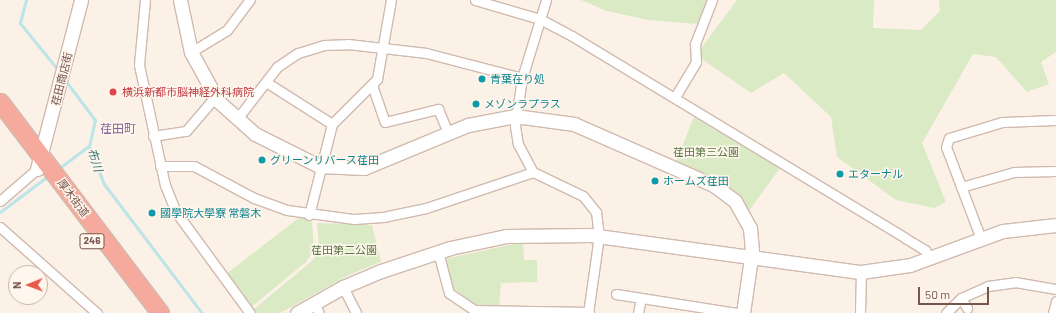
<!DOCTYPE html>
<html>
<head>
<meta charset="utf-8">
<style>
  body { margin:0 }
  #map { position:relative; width:1056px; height:313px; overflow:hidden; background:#fcf1e7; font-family:Barlow,"Noto Sans JP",sans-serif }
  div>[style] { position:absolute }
  .green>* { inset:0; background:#d9eac5 }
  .stream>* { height:3px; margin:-1.5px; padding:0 1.5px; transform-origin:1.5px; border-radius:1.5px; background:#bbe5e6 }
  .roads { filter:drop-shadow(1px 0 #d0baaf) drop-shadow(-1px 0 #d0baaf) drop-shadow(0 1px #d0baaf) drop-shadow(0 -1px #d0baaf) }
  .street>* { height:9px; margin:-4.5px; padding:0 4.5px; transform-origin:4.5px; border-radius:4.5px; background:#fff }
  .secondary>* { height:13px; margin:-6.5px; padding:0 6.5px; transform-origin:6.5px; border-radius:6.5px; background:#fff }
  .highway>* { height:17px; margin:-8.5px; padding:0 8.5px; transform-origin:8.5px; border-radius:8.5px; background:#f6aa9e }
  .dots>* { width:11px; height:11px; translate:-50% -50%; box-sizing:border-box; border:2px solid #fff6ed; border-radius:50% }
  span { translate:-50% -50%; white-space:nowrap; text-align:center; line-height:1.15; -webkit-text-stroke:3px #fff6ed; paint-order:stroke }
  .shield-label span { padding:1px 3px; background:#fff6ed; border:1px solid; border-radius:3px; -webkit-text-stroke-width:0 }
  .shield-label { font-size:10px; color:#76554b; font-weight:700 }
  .street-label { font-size:11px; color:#76554b }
  .culture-label { font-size:11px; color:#0d838f }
  .left { translate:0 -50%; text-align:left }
  .health-label { font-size:11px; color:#be3a42 }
  .park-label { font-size:11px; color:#577640 }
  .neighbourhood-label { font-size:12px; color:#826799 }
  .water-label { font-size:12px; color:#3e787c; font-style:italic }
  .north { position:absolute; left:8px; top:265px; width:40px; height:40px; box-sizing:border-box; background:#fff6ed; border:1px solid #c8b6ac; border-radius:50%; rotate:269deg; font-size:11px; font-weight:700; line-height:16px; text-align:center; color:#76554b }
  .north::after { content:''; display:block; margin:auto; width:14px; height:18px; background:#e65b4c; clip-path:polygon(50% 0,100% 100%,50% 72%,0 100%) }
  .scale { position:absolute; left:918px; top:287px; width:71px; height:18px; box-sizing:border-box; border:2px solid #76554b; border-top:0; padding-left:5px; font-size:12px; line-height:14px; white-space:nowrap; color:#76554b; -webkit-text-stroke:3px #fff6ed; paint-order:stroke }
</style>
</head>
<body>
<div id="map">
  <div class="green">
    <div style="clip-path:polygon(581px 0,709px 0,698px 24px,648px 20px,607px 11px)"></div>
    <div style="clip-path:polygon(737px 0,874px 0,873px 28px,921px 30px,940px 11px,939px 0,1056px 0,1056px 52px,1041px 62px,1049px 84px,1027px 92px,996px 57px,973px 54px,922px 143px,946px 202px,934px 208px,896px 200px,837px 157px,831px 117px,784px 73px,751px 93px,696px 55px)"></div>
    <div style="clip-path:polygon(694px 117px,780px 168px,748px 212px,675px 164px)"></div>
    <div style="clip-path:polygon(300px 217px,312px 222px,314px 250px,306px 262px,250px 308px,225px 275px)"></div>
    <div style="clip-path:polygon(317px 223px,372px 225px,381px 262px,349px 275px,280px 313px,255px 313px,253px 310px,313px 260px,319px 250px)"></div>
    <div style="clip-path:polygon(523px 242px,524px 260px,537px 260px,537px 282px,501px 283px,499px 306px,475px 305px,451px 286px,445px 259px)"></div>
  </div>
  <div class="stream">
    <div style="left:26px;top:0;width:24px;rotate:105deg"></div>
    <div style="left:20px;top:23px;width:60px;rotate:51deg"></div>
    <div style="left:65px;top:80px;width:50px;rotate:53.1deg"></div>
    <div style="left:95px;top:120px;width:27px;rotate:103deg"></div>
    <div style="left:89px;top:146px;width:41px;rotate:68.5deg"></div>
    <div style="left:104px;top:184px;width:162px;rotate:52.8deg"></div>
    <div style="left:58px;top:169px;width:39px;rotate:-37deg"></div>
    <div style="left:0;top:212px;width:60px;rotate:-36.9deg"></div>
  </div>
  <div class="roads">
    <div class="street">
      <div style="left:145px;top:0;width:65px;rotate:95.3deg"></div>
      <div style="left:139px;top:65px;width:123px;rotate:77.8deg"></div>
      <div style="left:165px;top:185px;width:29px;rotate:68deg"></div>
      <div style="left:176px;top:212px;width:125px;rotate:53.8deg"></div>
      <div style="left:475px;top:0;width:68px;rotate:16.3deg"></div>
      <div style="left:540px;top:19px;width:36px;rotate:28deg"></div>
      <div style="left:572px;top:36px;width:389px;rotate:31.2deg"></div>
      <div style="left:905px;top:238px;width:23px;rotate:31deg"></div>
      <div style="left:925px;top:250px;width:9px;rotate:58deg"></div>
      <div style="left:546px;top:0;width:82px;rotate:107.1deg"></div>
      <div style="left:522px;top:78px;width:49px;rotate:98.3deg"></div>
      <div style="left:515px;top:126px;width:18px;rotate:81deg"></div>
      <div style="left:518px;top:144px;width:32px;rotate:62deg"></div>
      <div style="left:533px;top:172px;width:55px;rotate:25.6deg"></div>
      <div style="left:583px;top:196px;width:21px;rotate:51deg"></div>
      <div style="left:596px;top:212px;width:24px;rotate:83deg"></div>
      <div style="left:599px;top:236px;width:78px;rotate:98.1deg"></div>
      <div style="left:191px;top:52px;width:42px;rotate:-31.4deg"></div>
      <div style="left:227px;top:30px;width:38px;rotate:-53deg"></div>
      <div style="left:266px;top:82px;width:78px;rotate:32.5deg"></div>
      <div style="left:372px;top:85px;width:39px;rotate:71deg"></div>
      <div style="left:385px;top:122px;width:55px;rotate:-13.8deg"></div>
      <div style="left:438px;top:109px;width:26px;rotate:67deg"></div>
      <div style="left:675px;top:97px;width:41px;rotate:-59deg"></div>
      <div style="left:696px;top:62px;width:18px;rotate:-93deg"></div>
      <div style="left:695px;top:44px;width:47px;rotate:-68.9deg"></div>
      <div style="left:237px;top:119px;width:66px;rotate:-52.4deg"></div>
      <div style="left:277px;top:67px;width:25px;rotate:-34deg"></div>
      <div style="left:298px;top:53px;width:27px;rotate:-17deg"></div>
      <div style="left:324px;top:45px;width:24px;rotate:-2deg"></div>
      <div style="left:348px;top:44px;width:79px;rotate:6.6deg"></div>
      <div style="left:426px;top:53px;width:99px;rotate:14.6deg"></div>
      <div style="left:153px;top:136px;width:33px;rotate:-9deg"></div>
      <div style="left:186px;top:131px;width:45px;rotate:-49.5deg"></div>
      <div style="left:160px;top:166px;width:34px"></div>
      <div style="left:194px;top:166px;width:68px;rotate:28.1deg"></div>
      <div style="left:254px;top:198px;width:35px;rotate:20deg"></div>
      <div style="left:287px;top:210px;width:68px;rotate:7.7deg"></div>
      <div style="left:354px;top:219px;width:29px;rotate:-4deg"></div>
      <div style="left:383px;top:217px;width:44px;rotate:-11.8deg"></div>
      <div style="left:426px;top:208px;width:113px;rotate:-18.6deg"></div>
      <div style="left:961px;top:187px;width:55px;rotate:-15.8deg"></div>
      <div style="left:1014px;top:172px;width:42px;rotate:-1.4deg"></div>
      <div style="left:0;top:201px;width:49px;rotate:-40.9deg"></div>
      <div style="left:309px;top:215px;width:94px;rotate:-75.8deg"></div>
      <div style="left:332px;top:124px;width:64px;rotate:-45deg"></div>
      <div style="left:377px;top:79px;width:80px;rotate:-80deg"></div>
      <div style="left:0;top:227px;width:130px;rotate:41.6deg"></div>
      <div style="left:981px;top:239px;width:98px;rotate:-110.8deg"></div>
      <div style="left:946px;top:147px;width:9px;rotate:-72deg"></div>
      <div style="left:949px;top:138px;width:55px;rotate:-16.8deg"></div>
      <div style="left:1002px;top:122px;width:54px;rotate:-2.1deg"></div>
      <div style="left:438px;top:252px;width:42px;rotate:75deg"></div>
      <div style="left:449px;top:293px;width:30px;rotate:34deg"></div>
      <div style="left:474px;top:310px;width:115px;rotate:1deg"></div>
      <div style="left:343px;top:287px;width:29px;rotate:63deg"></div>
      <div style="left:616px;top:294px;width:122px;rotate:8.9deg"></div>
      <div style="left:961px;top:298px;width:12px;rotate:59deg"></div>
      <div style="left:314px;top:302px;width:12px;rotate:66deg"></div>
      <div style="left:638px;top:313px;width:15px;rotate:-79deg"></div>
      <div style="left:860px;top:313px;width:41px;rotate:-88.6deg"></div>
      <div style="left:946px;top:313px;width:21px;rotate:-45deg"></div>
      <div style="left:961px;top:298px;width:30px;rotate:-24deg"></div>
      <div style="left:988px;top:286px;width:27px;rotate:-8deg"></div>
      <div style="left:1015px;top:282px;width:42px;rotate:9.7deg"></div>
      <div style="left:1053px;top:313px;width:12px;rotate:-76deg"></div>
    </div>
    <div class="secondary">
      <div style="left:180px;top:0;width:53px;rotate:78.1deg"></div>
      <div style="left:191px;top:52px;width:56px;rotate:61.1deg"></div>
      <div style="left:218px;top:101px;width:50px;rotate:41.7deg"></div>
      <div style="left:255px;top:134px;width:72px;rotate:26.6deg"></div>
      <div style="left:319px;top:166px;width:45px;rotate:2.5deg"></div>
      <div style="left:364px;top:168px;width:113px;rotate:-22.5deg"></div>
      <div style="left:468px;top:125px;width:48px;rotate:-10.8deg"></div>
      <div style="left:515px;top:116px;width:60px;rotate:7.7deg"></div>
      <div style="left:574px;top:124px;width:154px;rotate:23.7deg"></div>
      <div style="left:715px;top:186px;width:25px;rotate:37deg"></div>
      <div style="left:735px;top:201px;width:31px;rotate:61deg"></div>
      <div style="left:750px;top:228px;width:23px;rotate:85deg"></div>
      <div style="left:752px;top:251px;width:63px;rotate:98.3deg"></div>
      <div style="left:37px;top:169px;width:175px;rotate:-75.4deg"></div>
      <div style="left:297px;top:313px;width:53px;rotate:-29.5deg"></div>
      <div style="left:343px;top:287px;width:41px;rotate:-22.8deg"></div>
      <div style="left:381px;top:271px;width:73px;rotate:-18.4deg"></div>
      <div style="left:450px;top:248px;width:57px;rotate:-12.1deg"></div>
      <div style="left:506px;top:236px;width:84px;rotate:-0.7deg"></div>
      <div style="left:590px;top:235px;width:274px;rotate:7.8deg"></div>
      <div style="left:861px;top:272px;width:49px;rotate:-8.1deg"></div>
      <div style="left:910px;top:265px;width:99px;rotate:-20.1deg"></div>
      <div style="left:1003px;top:231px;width:53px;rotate:-6.5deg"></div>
    </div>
    <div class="highway">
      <div style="left:0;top:102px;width:265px;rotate:52.8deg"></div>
    </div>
  </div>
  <div class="dots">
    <div style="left:482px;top:79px;background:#0f9aa8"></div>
    <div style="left:113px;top:92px;background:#e0444e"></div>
    <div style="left:476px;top:104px;background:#0f9aa8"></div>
    <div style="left:262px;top:160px;background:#0f9aa8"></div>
    <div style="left:840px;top:174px;background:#0f9aa8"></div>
    <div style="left:655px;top:181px;background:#0f9aa8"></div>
    <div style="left:152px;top:213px;background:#0f9aa8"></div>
  </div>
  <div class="shield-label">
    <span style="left:92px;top:241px">246</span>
  </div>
  <div class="street-label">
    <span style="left:62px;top:79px;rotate:-76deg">荏田商店街</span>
    <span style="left:73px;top:198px;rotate:53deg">厚木街道</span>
  </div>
  <div class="culture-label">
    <span class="left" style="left:490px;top:79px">青葉在り処</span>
    <span class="left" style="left:484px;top:104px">メゾンラプラス</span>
    <span class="left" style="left:270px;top:160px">グリーンリバース荏田</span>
    <span class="left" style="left:848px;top:174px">エターナル</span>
    <span class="left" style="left:663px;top:181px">ホームズ荏田</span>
    <span class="left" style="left:160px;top:213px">國學院大學寮 常磐木</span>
  </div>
  <div class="health-label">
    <span class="left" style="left:122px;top:92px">横浜新都市脳神経外科病院</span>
  </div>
  <div class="park-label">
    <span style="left:706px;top:152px">荏田第三公園</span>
    <span style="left:344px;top:250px">荏田第二公園</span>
  </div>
  <div class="neighbourhood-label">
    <span style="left:118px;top:129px">荏田町</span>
  </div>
  <div class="water-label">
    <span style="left:95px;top:160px;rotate:72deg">布川</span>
  </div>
  <div class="north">N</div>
  <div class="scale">50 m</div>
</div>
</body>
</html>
